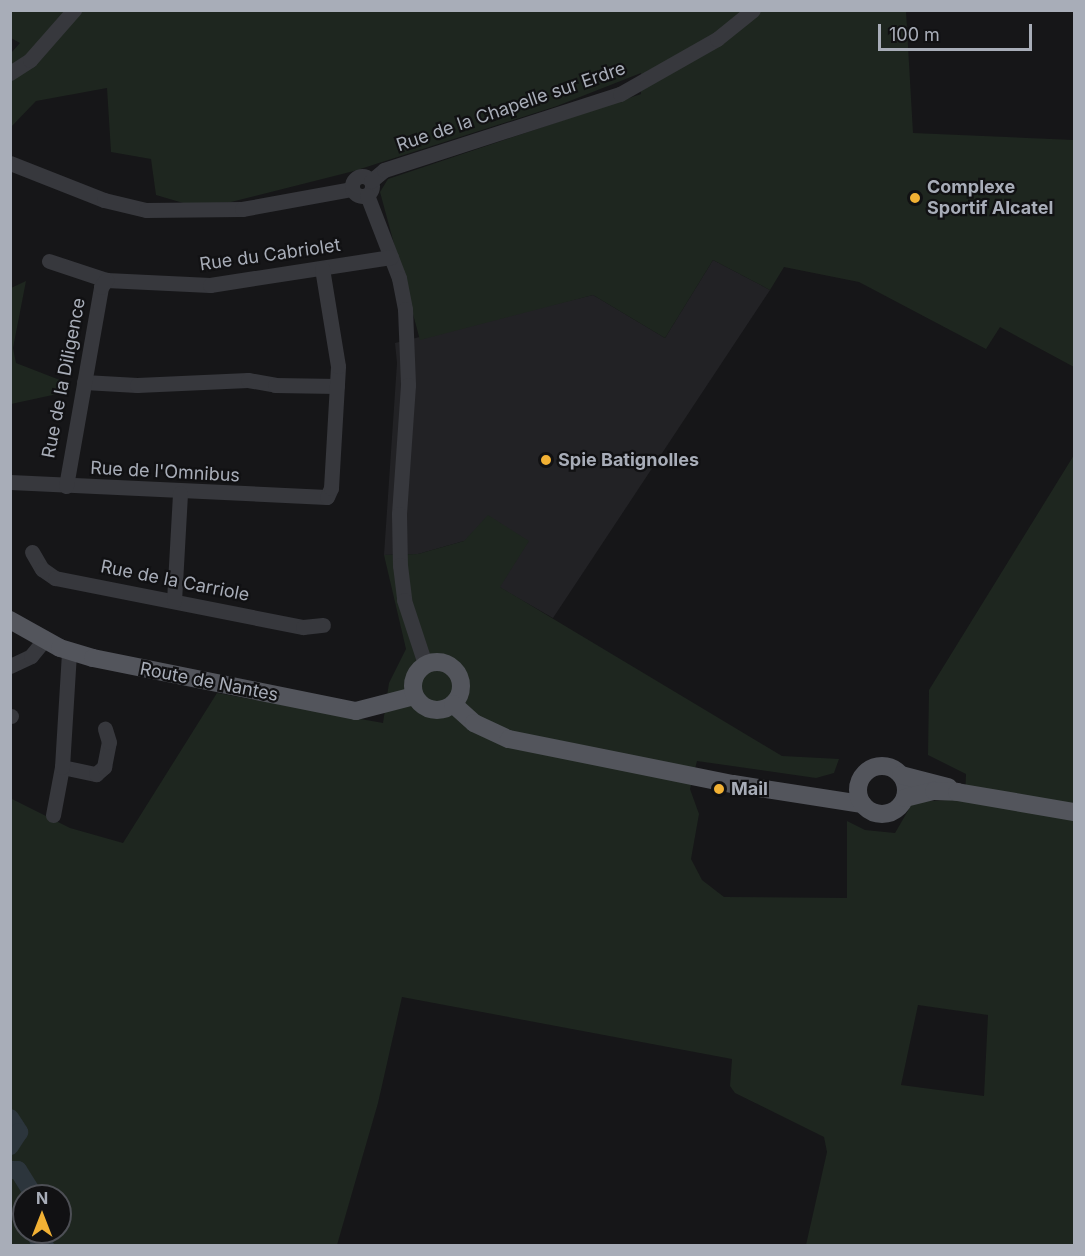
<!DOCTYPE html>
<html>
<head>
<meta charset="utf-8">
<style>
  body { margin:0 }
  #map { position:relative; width:1085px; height:1256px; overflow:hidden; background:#161618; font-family:Inter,sans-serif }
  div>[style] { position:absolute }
  .built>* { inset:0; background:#222225 }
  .green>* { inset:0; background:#1e261f }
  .river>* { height:18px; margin:-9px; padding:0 9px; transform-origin:9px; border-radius:9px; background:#2c353c }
  .minor>* { height:15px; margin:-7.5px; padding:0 7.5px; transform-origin:7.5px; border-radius:7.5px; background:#37383d }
  .minor>.ring { margin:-7.5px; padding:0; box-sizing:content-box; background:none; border:15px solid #37383d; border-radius:50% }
  .major>* { height:18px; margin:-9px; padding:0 9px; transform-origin:9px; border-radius:9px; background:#53555c }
  .major>.ring { margin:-9px; padding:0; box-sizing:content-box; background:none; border:18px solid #53555c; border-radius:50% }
  .dots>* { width:16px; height:16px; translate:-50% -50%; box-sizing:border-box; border:3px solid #111113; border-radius:50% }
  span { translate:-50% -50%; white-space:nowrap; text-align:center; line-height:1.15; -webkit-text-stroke:4.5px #111113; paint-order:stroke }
  .street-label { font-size:18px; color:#a8adb8 }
  .poi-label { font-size:18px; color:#a8adb8; font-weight:700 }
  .left { translate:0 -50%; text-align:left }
  .frame { position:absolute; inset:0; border:12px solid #a8adb8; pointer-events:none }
  .north { position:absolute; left:12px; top:1184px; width:60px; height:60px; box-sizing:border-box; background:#111113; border:2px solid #4d4f55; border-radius:50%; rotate:0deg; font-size:16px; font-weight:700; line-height:24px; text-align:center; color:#a8adb8 }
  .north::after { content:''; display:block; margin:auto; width:21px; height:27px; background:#f2b134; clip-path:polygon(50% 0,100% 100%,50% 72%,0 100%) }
  .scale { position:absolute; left:878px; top:24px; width:154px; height:27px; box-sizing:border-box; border:3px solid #a8adb8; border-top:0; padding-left:8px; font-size:18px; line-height:21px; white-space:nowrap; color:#a8adb8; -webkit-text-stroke:4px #111113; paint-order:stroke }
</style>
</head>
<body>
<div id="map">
  <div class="built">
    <div style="clip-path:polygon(713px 260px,770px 290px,553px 618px,499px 587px,464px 541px,418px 554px,384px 555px,397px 363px,395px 343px,593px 295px,665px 338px)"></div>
  </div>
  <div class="green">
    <div style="clip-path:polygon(11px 11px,906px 11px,913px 133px,1074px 140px,1074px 367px,1000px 327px,986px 349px,859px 282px,784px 267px,770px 290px,713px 260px,665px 338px,593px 295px,420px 340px,380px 192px,388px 179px,641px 94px,641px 73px,557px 106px,354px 171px,231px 202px,190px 205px,156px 195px,151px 159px,111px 152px,107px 88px,36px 101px,11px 127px,11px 53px,20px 43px,11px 38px)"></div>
    <div style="clip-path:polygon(26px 281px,13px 348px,16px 363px,65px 382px,62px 393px,11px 404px,11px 288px)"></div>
    <div style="clip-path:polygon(evenodd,1074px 455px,1074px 1245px,806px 1245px,827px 1152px,824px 1137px,735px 1093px,730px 1086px,732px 1059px,402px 997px,378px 1103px,337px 1245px,11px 1245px,10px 798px,70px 828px,123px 843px,217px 693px,383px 723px,389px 683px,406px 649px,384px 555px,418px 554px,464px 541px,488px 515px,529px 541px,500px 587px,782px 756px,839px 759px,834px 773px,816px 778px,697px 761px,690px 789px,699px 814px,691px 859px,702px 880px,724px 897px,847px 898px,847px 821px,865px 830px,895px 833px,913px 802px,965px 799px,966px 774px,928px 755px,929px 690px,1074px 455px,918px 1005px,988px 1015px,984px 1096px,901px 1085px,918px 1005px,1074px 455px,24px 1196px,60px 1196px,60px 1232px,24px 1232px,24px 1196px)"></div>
  </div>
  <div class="river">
    <div style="left:10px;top:1118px;width:17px;rotate:57deg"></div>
    <div style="left:19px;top:1132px;width:17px;rotate:123deg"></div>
    <div style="left:10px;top:1170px;width:8px"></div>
    <div style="left:18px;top:1170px;width:31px;rotate:58deg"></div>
    <div style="left:37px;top:1232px;width:7px;rotate:82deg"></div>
    <div style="left:38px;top:1239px;width:10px;rotate:45deg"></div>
  </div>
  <div class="minor">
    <div style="left:10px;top:73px;width:24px;rotate:-33deg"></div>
    <div style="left:30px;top:60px;width:67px;rotate:-48.7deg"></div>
    <div style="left:10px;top:163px;width:101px;rotate:21.5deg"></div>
    <div style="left:104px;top:200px;width:43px;rotate:13.4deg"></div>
    <div style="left:146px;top:210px;width:96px;rotate:-0.6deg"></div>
    <div style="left:242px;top:209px;width:112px;rotate:-10.3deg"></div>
    <div class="ring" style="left:352px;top:176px;width:5px;height:5px"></div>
    <div style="left:371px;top:181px;width:17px;rotate:-40deg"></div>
    <div style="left:384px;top:170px;width:248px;rotate:-17.9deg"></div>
    <div style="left:620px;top:94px;width:112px;rotate:-29.6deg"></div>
    <div style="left:717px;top:39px;width:46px;rotate:-38.9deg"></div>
    <div style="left:367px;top:195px;width:89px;rotate:68.9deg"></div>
    <div style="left:399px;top:278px;width:32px;rotate:79deg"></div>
    <div style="left:405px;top:309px;width:76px;rotate:87.7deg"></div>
    <div style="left:408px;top:385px;width:129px;rotate:94deg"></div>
    <div style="left:399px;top:514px;width:51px;rotate:88.9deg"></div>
    <div style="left:400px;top:565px;width:35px;rotate:83deg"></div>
    <div style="left:404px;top:600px;width:67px;rotate:71.8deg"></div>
    <div style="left:49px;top:261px;width:60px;rotate:18.4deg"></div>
    <div style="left:106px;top:280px;width:104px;rotate:2.8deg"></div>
    <div style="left:210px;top:285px;width:183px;rotate:-8.8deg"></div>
    <div style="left:84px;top:382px;width:53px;rotate:3.2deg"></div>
    <div style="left:137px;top:385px;width:111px;rotate:-2.6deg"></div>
    <div style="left:248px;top:380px;width:27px;rotate:10deg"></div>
    <div style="left:275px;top:385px;width:62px;rotate:0.9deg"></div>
    <div style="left:10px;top:482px;width:317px;rotate:2.7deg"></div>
    <div style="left:327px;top:497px;width:10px;rotate:-66deg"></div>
    <div style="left:331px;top:488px;width:122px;rotate:-86.7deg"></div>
    <div style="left:338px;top:366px;width:99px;rotate:-99.3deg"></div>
    <div style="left:66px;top:486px;width:202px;rotate:-80deg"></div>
    <div style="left:101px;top:287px;width:9px;rotate:-54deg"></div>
    <div style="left:32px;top:552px;width:20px;rotate:60deg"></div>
    <div style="left:42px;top:569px;width:16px;rotate:35deg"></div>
    <div style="left:55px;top:578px;width:253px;rotate:11.2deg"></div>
    <div style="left:303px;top:627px;width:20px;rotate:-6deg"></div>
    <div style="left:174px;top:601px;width:108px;rotate:-86.8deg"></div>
    <div style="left:10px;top:666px;width:23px;rotate:-25deg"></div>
    <div style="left:31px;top:656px;width:21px;rotate:-51deg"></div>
    <div style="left:10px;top:716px;width:1px"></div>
    <div style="left:62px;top:767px;width:35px;rotate:12deg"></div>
    <div style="left:96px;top:774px;width:11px;rotate:-41deg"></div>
    <div style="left:104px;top:767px;width:25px;rotate:-79deg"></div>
    <div style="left:109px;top:742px;width:14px;rotate:-107deg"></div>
    <div style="left:53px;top:815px;width:49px;rotate:-79.4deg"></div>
    <div style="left:62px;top:767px;width:115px;rotate:-86.5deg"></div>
  </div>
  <div class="major">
    <div style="left:10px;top:620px;width:57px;rotate:29.2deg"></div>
    <div style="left:60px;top:648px;width:34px;rotate:17deg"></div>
    <div style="left:93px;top:658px;width:268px;rotate:11.4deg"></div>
    <div style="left:356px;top:711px;width:60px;rotate:-14.5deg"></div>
    <div class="ring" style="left:413px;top:662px;width:30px;height:30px"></div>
    <div style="left:453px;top:704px;width:28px;rotate:42deg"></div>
    <div style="left:474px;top:723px;width:38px;rotate:25deg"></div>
    <div style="left:509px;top:739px;width:228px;rotate:11.4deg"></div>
    <div style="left:733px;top:784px;width:131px;rotate:8.8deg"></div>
    <div class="ring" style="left:858px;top:766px;width:30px;height:30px"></div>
    <div style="left:901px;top:775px;width:49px;rotate:14.3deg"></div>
    <div style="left:905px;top:798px;width:30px;rotate:-14deg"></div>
    <div style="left:934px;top:791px;width:23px;rotate:2deg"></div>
    <div style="left:957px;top:792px;width:119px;rotate:9.7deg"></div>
  </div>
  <div class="dots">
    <div style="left:915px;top:198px;background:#f2b134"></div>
    <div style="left:546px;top:460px;background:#f2b134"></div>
    <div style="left:719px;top:789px;background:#f2b134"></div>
  </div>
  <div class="street-label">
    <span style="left:511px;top:107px;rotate:-19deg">Rue de la Chapelle sur Erdre</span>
    <span style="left:270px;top:255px;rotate:-8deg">Rue du Cabriolet</span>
    <span style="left:64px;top:378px;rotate:-79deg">Rue de la Diligence</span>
    <span style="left:165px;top:472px;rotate:3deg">Rue de l'Omnibus</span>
    <span style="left:175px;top:581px;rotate:11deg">Rue de la Carriole</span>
    <span style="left:209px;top:682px;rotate:11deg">Route de Nantes</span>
  </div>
  <div class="poi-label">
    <span class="left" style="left:927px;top:198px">Complexe<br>Sportif Alcatel</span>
    <span class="left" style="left:558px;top:460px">Spie Batignolles</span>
    <span class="left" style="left:731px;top:789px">Mail</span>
  </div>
  <div class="frame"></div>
  <div class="north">N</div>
  <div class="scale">100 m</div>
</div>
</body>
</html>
